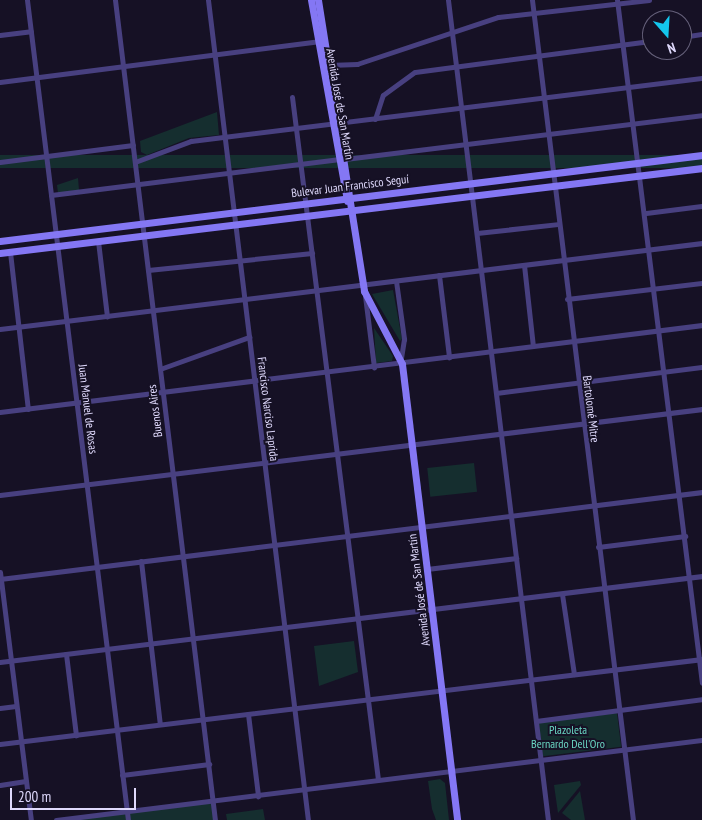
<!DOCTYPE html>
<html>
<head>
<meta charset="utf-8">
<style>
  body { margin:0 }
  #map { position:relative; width:702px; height:820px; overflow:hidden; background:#161125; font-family:"PT Sans Narrow",sans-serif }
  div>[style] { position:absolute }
  .green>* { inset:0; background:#152e2f; transform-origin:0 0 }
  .minor>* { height:5px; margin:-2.5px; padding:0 2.5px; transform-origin:2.5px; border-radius:2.5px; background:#484080 }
  .secondary>* { height:7px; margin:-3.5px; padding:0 3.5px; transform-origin:3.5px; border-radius:3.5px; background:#8477f4 }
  span { translate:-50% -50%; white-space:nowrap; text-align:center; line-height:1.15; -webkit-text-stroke:4px #161125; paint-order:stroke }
  .street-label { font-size:12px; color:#dfd9fc }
  .park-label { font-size:12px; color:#6ad7c4 }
  .north { position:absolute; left:642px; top:10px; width:50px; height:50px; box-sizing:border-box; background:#161125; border:1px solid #66617b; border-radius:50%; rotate:161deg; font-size:14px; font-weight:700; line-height:20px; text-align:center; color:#dfd9fc }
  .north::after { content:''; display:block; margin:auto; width:18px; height:22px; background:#14c6ec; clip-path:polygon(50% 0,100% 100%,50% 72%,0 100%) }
  .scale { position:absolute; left:10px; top:788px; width:126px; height:22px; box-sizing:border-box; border:2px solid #dfd9fc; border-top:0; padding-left:6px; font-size:15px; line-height:18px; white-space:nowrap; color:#dfd9fc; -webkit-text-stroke:4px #161125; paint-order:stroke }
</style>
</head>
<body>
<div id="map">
  <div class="green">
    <div style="clip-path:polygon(217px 112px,219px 135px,189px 138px,147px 155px,141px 152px,140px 141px)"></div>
    <div style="left:702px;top:155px;width:13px;height:707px;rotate:90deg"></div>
    <div style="clip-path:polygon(78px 178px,79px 190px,58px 193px,57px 185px)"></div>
    <div style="clip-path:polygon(393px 290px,402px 339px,400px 341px,372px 294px)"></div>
    <div style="clip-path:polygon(374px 328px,393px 356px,392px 361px,376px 363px)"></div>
    <div style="left:474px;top:463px;width:29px;height:47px;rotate:84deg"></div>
    <div style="clip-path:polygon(354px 641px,358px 672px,319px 686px,314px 646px)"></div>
    <div style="left:617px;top:713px;width:34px;height:79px;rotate:83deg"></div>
    <div style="clip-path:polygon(440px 779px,445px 783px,449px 820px,436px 820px,432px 809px,428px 781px)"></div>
    <div style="clip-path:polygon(580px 781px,581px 785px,558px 813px,554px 785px)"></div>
    <div style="clip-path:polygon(580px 791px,585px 820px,571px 820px,562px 813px)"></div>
    <div style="clip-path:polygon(213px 801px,215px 820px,56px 820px)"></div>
    <div style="clip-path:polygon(263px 809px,265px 820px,227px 820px,226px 814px)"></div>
  </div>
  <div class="minor">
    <div style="left:27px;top:0;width:826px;rotate:82.98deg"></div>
    <div style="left:115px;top:0;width:826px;rotate:83.05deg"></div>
    <div style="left:208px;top:0;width:826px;rotate:83.05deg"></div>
    <div style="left:448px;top:0;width:826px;rotate:83.05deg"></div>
    <div style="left:532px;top:0;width:826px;rotate:82.98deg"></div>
    <div style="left:617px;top:0;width:688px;rotate:82.91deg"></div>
    <div style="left:0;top:35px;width:31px;rotate:-7deg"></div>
    <div style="left:682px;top:37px;width:20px;rotate:-9deg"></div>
    <div style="left:329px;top:65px;width:28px;rotate:-2deg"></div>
    <div style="left:357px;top:64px;width:149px;rotate:-18.4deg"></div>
    <div style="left:498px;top:17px;width:152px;rotate:-6.4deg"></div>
    <div style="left:0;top:82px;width:325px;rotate:-7.3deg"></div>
    <div style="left:292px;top:97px;width:688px;rotate:82.82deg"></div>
    <div style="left:375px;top:119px;width:25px;rotate:-72deg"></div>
    <div style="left:383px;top:95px;width:39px;rotate:-36deg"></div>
    <div style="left:415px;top:72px;width:239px;rotate:-7.5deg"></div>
    <div style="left:345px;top:159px;width:360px;rotate:-7deg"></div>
    <div style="left:0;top:162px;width:134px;rotate:-7.3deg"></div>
    <div style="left:135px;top:162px;width:60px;rotate:-20.6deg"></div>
    <div style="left:191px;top:141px;width:515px;rotate:-7.03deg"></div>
    <div style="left:51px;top:195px;width:289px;rotate:-7.1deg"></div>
    <div style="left:646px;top:213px;width:56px;rotate:-7.1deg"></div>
    <div style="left:477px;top:233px;width:81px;rotate:-6.3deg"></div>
    <div style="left:98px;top:241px;width:76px;rotate:83.2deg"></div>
    <div style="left:10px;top:252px;width:158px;rotate:83.5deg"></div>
    <div style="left:524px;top:265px;width:81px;rotate:83.7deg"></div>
    <div style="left:148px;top:270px;width:165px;rotate:-5.9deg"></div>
    <div style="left:439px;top:275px;width:83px;rotate:83deg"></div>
    <div style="left:396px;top:281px;width:59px;rotate:82.1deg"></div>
    <div style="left:404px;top:339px;width:18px;rotate:99deg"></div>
    <div style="left:365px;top:296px;width:72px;rotate:82.8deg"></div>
    <div style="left:567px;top:299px;width:136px;rotate:-6.8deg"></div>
    <div style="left:0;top:329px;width:707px;rotate:-6.98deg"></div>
    <div style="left:160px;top:369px;width:95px;rotate:-19.8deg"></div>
    <div style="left:496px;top:393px;width:208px;rotate:-7.2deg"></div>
    <div style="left:0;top:412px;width:707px;rotate:-7.06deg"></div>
    <div style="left:0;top:495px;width:707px;rotate:-6.98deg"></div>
    <div style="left:598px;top:547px;width:88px;rotate:-7.2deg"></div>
    <div style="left:141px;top:561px;width:164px;rotate:83.4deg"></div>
    <div style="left:427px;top:569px;width:90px;rotate:-7deg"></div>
    <div style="left:0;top:572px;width:250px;rotate:82.9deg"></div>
    <div style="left:0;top:579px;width:707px;rotate:-7.06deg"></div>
    <div style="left:562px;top:594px;width:81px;rotate:81.5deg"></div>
    <div style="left:66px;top:654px;width:82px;rotate:83deg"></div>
    <div style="left:0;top:662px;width:707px;rotate:-6.98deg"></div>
    <div style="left:0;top:708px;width:16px;rotate:-7deg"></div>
    <div style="left:248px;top:714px;width:83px;rotate:83deg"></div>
    <div style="left:536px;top:721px;width:167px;rotate:-7.5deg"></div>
    <div style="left:0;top:744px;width:707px;rotate:-6.9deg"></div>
    <div style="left:122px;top:775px;width:88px;rotate:-7.2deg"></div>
    <div style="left:0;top:785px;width:26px;rotate:-9deg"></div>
    <div style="left:56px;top:820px;width:651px;rotate:-7.06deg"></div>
  </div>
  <div class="secondary">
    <div style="left:311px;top:0;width:204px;rotate:79.8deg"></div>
    <div style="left:318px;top:0;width:295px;rotate:81deg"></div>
    <div style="left:364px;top:291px;width:82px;rotate:62.5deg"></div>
    <div style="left:402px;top:364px;width:459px;rotate:83.1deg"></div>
    <div style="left:0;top:241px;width:707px;rotate:-6.98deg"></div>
    <div style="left:0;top:253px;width:707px;rotate:-6.9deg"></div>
  </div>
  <div class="street-label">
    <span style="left:340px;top:104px;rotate:80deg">Avenida José de San Martín</span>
    <span style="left:350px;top:186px;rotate:-7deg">Bulevar Juan Francisco Seguí</span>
    <span style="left:88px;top:409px;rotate:83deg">Juan Manuel de Rosas</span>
    <span style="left:268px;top:409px;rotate:83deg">Francisco Narciso Laprida</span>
    <span style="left:591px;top:409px;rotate:83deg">Bartolomé Mitre</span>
    <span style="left:155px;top:411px;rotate:-97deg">Buenos Aires</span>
    <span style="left:419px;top:590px;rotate:-97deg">Avenida José de San Martín</span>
  </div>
  <div class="park-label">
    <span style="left:568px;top:737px">Plazoleta<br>Bernardo Dell'Oro</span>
  </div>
  <div class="north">N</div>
  <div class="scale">200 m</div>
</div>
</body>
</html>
